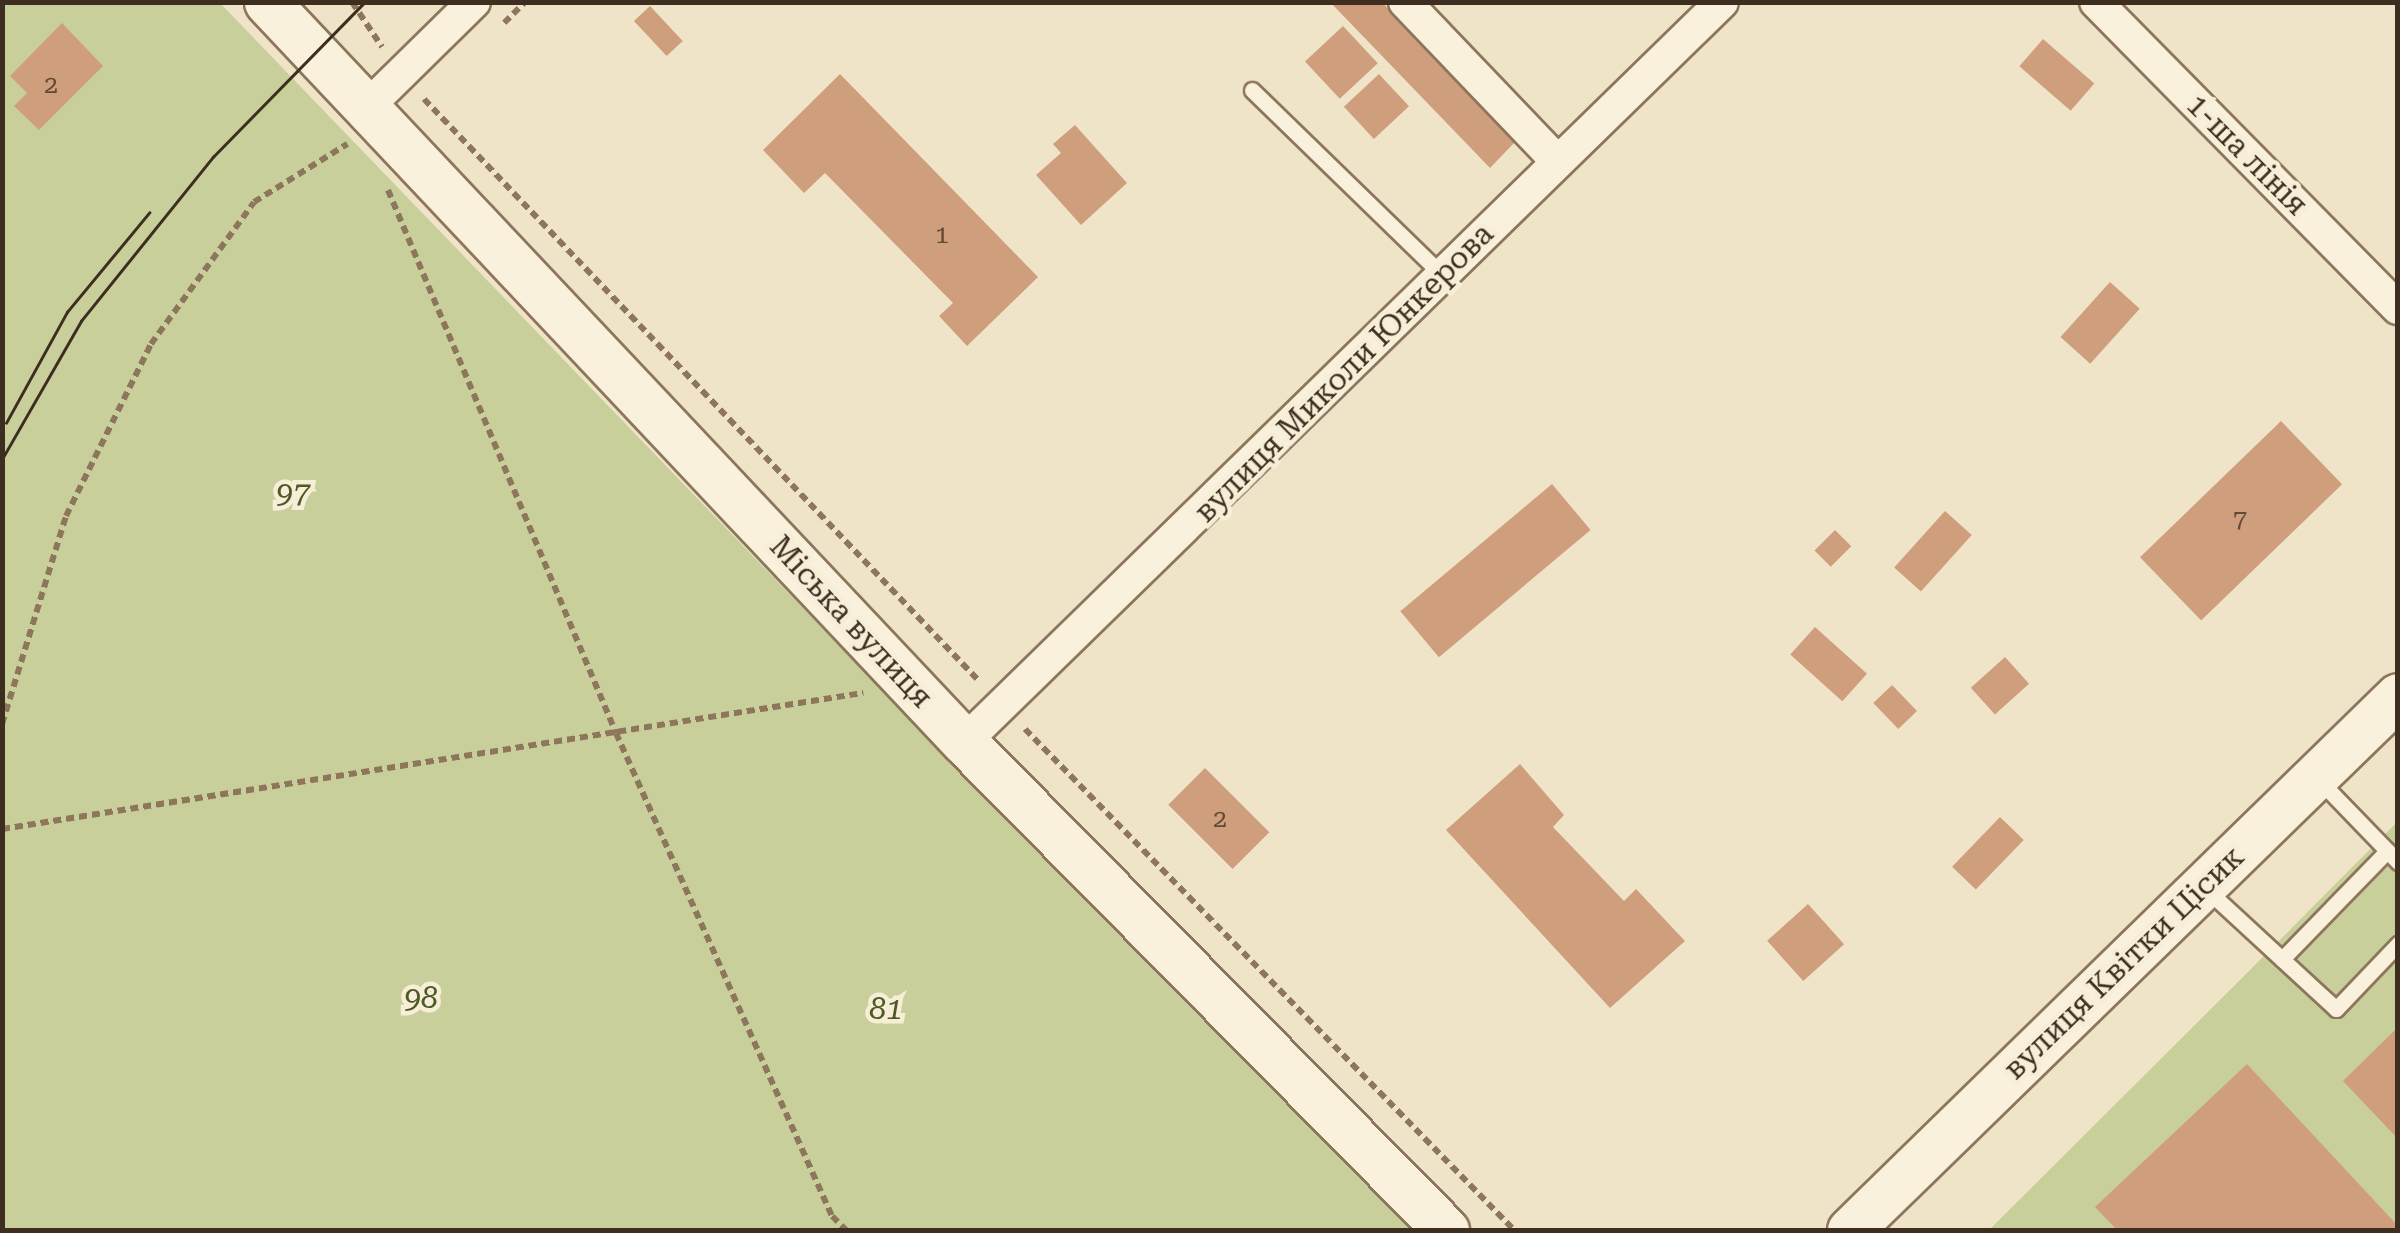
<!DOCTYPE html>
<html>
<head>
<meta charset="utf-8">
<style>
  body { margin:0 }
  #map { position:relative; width:2400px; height:1233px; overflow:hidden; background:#f0e4c8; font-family:"Roboto Serif",serif }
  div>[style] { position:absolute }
  .green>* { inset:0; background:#c9cf9b }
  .building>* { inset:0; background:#cf9f7d; transform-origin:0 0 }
  .path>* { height:6px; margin-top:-3px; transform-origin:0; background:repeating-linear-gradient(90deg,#8d765c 0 8px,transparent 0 13px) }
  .roads { filter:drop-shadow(2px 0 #8d765c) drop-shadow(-2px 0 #8d765c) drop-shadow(0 2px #8d765c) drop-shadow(0 -2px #8d765c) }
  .lane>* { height:15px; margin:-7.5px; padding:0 7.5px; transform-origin:7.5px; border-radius:7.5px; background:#faf1dc }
  .street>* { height:32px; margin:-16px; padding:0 16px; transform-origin:16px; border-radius:16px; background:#faf1dc }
  .secondary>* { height:45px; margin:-22.5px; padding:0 22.5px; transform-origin:22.5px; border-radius:22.5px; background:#faf1dc }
  .tram>* { height:2.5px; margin:-1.25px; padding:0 1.25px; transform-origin:1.25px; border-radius:1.25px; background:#3d2e20 }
  span { translate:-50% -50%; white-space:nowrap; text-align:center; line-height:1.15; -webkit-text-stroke:9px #f7eed8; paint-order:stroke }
  .number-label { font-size:25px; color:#624a37 }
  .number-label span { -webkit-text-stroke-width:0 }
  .street-label { font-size:30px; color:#3d2e20 }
  .park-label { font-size:30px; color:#4d5a26; font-style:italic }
  .frame { position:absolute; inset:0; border:5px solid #3d2e20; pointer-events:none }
</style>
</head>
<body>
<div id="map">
  <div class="green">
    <div style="clip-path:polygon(2px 3px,220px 3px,882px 690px,1416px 1230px,3px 1230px)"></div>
    <div style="clip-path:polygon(2397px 822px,2397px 1230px,1989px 1230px,2242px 978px)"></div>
  </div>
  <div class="building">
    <div style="clip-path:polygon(1330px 2px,1382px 2px,1515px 142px,1490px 168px)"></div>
    <div style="left:650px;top:6px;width:48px;height:22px;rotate:47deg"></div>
    <div style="clip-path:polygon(62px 23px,103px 66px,39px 130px,14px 106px,27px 93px,10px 76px)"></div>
    <div style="left:1343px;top:26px;width:51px;height:52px;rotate:47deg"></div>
    <div style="left:2043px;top:39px;width:68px;height:36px;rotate:41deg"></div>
    <div style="clip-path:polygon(840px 74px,1038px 277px,967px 346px,939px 316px,953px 303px,825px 173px,804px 193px,763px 150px)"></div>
    <div style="left:1379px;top:74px;width:44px;height:48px;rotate:47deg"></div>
    <div style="clip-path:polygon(1075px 125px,1127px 183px,1081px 225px,1036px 175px,1061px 153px,1053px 144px)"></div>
    <div style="left:2110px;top:282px;width:40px;height:74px;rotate:42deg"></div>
    <div style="left:2281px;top:421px;width:88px;height:196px;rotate:46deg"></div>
    <div style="left:1552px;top:484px;width:60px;height:198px;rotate:50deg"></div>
    <div style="left:1945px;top:511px;width:36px;height:76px;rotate:42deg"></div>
    <div style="left:1835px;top:530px;width:23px;height:29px;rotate:45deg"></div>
    <div style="left:1815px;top:627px;width:70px;height:37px;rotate:42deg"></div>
    <div style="left:2005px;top:657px;width:36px;height:46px;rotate:48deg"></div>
    <div style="left:1892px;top:685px;width:36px;height:26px;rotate:46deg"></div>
    <div style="clip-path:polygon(1520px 764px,1564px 815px,1553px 827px,1624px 901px,1636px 889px,1685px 941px,1610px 1008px,1446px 830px)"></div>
    <div style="left:1205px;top:768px;width:91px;height:52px;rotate:45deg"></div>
    <div style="left:2000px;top:817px;width:33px;height:69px;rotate:44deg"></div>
    <div style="left:1808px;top:904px;width:54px;height:55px;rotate:48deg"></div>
    <div style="clip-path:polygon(2398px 1027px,2398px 1139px,2343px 1081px)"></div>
    <div style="clip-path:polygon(2247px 1064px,2398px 1226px,2398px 1230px,2117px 1230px,2095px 1207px)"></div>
  </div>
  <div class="path">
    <div style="left:352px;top:2px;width:54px;rotate:56.3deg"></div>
    <div style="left:504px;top:23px;width:30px;rotate:-45deg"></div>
    <div style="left:424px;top:99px;width:803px;rotate:46.36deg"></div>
    <div style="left:388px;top:190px;width:589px;rotate:67.22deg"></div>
    <div style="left:616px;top:733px;width:529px;rotate:65.91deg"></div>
    <div style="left:832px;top:1216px;width:20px;rotate:45deg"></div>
    <div style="left:2px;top:724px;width:218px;rotate:-72.9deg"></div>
    <div style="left:66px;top:516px;width:192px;rotate:-63.7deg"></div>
    <div style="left:151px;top:344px;width:175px;rotate:-54deg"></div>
    <div style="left:254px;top:202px;width:110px;rotate:-31.9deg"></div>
    <div style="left:1025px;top:729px;width:700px;rotate:45.69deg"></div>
    <div style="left:2px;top:829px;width:872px;rotate:-8.98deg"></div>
  </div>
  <div class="roads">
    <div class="lane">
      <div style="left:1252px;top:90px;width:267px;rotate:44.2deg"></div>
      <div style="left:2317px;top:778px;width:117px;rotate:46deg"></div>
      <div style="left:2206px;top:889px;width:177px;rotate:42.7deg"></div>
      <div style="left:2336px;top:1009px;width:90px;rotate:-46.4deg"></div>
      <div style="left:2282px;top:959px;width:151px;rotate:-45.8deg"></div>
    </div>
    <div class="street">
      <div style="left:1405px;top:2px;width:221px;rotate:46.3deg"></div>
      <div style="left:2096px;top:2px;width:430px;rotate:45.4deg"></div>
      <div style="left:367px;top:107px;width:150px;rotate:-44.5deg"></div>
      <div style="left:964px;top:742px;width:1059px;rotate:-44.31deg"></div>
    </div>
    <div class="secondary">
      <div style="left:267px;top:2px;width:1017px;rotate:46.71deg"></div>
      <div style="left:964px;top:742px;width:686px;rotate:45.35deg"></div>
      <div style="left:1850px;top:1230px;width:765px;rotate:-44.26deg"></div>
    </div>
  </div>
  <div class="tram">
    <div style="left:6px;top:423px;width:127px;rotate:-61.2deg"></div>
    <div style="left:67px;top:312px;width:129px;rotate:-50.4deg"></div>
    <div style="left:2px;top:459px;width:159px;rotate:-60.2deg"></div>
    <div style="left:81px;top:321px;width:211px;rotate:-51.2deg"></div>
    <div style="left:213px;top:157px;width:217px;rotate:-45.6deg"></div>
  </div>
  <div class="number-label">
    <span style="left:51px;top:85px">2</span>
    <span style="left:942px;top:235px">1</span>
    <span style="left:2240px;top:519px">7</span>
    <span style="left:1220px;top:819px">2</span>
  </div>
  <div class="street-label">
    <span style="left:2247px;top:155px;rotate:45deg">1-ша лінія</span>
    <span style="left:1344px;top:373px;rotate:-45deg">вулиця Миколи Юнкерова</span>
    <span style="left:851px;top:622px;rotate:47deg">Міська вулиця</span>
    <span style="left:2124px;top:963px;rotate:-44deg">вулиця Квітки Цісик</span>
  </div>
  <div class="park-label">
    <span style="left:293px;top:493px">97</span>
    <span style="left:421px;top:998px">98</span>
    <span style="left:886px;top:1009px">81</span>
  </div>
  <div class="frame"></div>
</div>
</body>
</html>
